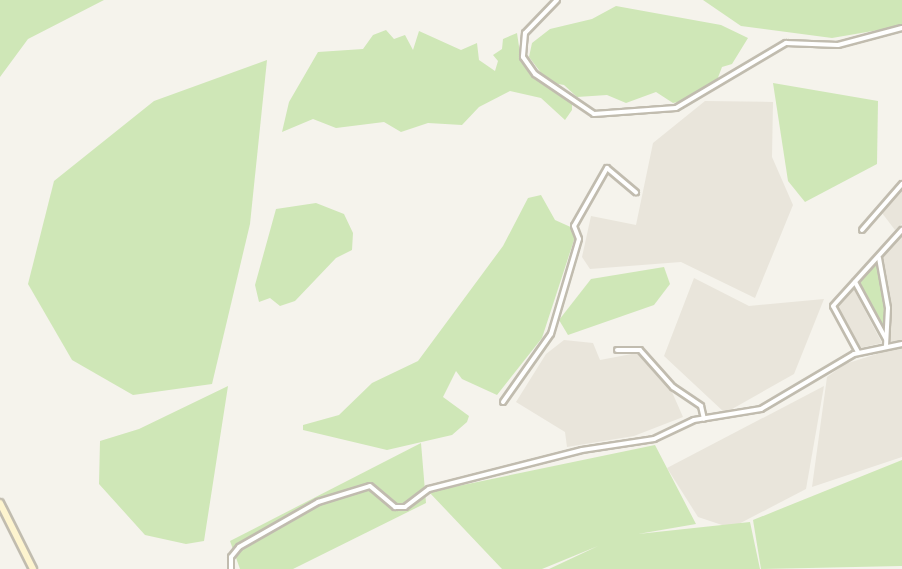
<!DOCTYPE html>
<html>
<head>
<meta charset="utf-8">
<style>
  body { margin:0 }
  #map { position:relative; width:902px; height:569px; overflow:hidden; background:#f5f3ec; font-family:Jost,sans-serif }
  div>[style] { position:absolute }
  .residential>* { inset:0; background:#e9e5db }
  .green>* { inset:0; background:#cfe7b7 }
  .roads { filter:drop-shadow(2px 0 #c1bcaf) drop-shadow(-2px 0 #c1bcaf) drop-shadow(0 2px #c1bcaf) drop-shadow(0 -2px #c1bcaf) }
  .street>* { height:4px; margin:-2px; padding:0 2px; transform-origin:2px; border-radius:2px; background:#fff }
  .secondary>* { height:6px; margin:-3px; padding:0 3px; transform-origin:3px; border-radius:3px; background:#fdf4cf }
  span { translate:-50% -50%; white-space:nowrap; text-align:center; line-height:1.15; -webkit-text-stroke:4.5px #fff; paint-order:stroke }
</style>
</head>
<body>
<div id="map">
  <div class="residential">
    <div style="clip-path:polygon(705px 101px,773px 102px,772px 157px,793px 205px,755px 298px,681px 262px,590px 269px,582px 257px,591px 216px,636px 225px,653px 143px)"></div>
    <div style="clip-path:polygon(902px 188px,902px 224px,895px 230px,882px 213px)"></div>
    <div style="clip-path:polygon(902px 233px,902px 341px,889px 342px,881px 257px)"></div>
    <div style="clip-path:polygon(694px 278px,749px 306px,824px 299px,794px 374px,725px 413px,664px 356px)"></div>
    <div style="clip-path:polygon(853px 288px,882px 343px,860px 348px,837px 305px)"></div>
    <div style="clip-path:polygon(564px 340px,593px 343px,600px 360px,637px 353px,672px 392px,683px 417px,634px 436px,567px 447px,565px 432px,516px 402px,546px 354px)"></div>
    <div style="clip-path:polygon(902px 346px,902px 457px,812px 487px,827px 377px,845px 364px)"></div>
    <div style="clip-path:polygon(824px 386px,806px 489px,731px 528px,698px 517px,667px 468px)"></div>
  </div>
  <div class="green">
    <div style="clip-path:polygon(0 0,104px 0,28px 39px,0 77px)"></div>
    <div style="clip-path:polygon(703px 0,902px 0,902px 26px,832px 38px,741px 26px)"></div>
    <div style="clip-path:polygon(616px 6px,721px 25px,748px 38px,732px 64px,722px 67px,716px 83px,686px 100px,673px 103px,656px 92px,626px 103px,607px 95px,577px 97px,564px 85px,548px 82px,529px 57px,532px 43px,550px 29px,592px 19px)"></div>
    <div style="clip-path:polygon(386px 30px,394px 39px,405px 35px,413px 50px,419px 31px,461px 50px,477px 43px,479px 60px,495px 71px,498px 61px,493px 55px,502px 49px,503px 39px,517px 33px,521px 60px,572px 101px,572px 110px,565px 120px,541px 98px,510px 91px,479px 107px,462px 125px,428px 123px,401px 132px,384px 122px,336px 128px,313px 119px,282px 132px,289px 102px,318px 52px,363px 49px,373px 35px)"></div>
    <div style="clip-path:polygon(267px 60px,250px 224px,212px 384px,133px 395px,72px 360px,28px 284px,54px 181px,154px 101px)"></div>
    <div style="clip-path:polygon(773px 83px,878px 101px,877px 164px,805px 202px,788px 181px)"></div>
    <div style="clip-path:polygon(541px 195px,555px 220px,575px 229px,574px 240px,542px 338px,497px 395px,462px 379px,456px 371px,443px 397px,469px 416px,467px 422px,452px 435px,387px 450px,303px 430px,303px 425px,339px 415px,372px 383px,418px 361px,503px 246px,528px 198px)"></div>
    <div style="clip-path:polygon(316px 203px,344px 214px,353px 233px,352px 250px,336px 258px,295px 301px,280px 306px,270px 298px,259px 302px,255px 285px,276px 209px)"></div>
    <div style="clip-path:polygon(876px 264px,887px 320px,886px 331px,858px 282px)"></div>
    <div style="clip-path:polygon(664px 267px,670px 284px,654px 305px,568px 335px,559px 320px,591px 279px)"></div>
    <div style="clip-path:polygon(228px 386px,204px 541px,186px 544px,145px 535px,99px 484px,100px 441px,139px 429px)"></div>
    <div style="clip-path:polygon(421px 443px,426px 503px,293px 569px,240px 569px,230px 541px)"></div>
    <div style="clip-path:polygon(655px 445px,696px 524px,638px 534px,750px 522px,760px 569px,549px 569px,598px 546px,542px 569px,502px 569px,429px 492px)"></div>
    <div style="clip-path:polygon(902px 460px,902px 566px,761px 569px,753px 520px)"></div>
  </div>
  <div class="roads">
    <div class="street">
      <div style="left:557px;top:0;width:46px;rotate:134.1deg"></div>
      <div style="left:525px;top:33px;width:24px;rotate:95deg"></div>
      <div style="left:523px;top:57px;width:21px;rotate:55deg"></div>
      <div style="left:535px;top:74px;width:71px;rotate:34.1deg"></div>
      <div style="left:594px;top:114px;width:82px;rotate:-4.2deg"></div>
      <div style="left:676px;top:108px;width:128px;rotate:-30.6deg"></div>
      <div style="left:786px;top:43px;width:52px;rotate:2.2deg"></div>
      <div style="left:838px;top:45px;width:66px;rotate:-14.9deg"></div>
      <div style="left:862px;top:230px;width:61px;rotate:-49deg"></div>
      <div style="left:879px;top:258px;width:51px;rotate:79.8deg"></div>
      <div style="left:888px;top:308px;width:38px;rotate:93deg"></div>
      <div style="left:855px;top:282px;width:65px;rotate:61.5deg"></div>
      <div style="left:617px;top:350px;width:23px"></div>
      <div style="left:640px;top:350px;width:50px;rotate:48.3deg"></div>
      <div style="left:673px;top:387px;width:34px;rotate:34deg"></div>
      <div style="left:701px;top:406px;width:13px;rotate:77deg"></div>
      <div style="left:858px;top:352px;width:52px;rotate:-118.5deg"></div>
      <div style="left:833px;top:306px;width:103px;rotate:-47.8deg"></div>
      <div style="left:503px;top:402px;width:83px;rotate:-54.8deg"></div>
      <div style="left:551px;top:334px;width:99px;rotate:-73.6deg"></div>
      <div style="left:579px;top:239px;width:14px;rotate:-111deg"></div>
      <div style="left:574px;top:226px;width:67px;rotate:-60.4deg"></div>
      <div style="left:607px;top:168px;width:38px;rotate:40deg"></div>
      <div style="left:231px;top:569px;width:12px;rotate:-90deg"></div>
      <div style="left:231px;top:557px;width:13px;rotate:-51deg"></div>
      <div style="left:239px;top:547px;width:91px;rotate:-29.7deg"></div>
      <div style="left:318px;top:502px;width:54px;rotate:-17.1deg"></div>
      <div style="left:370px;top:486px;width:33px;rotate:40deg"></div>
      <div style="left:395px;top:507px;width:10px"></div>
      <div style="left:405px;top:507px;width:30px;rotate:-37deg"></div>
      <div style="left:429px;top:489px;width:158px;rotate:-14.3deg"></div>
      <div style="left:582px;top:450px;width:73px;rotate:-8.7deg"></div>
      <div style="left:654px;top:439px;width:44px;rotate:-25.4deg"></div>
      <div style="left:694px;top:420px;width:68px;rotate:-9.3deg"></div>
      <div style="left:761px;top:409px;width:108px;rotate:-30.6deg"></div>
      <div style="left:854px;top:354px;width:49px;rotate:-11.8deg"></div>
    </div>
    <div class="secondary">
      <div style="left:0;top:503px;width:74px;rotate:63.4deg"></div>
    </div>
  </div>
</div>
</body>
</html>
